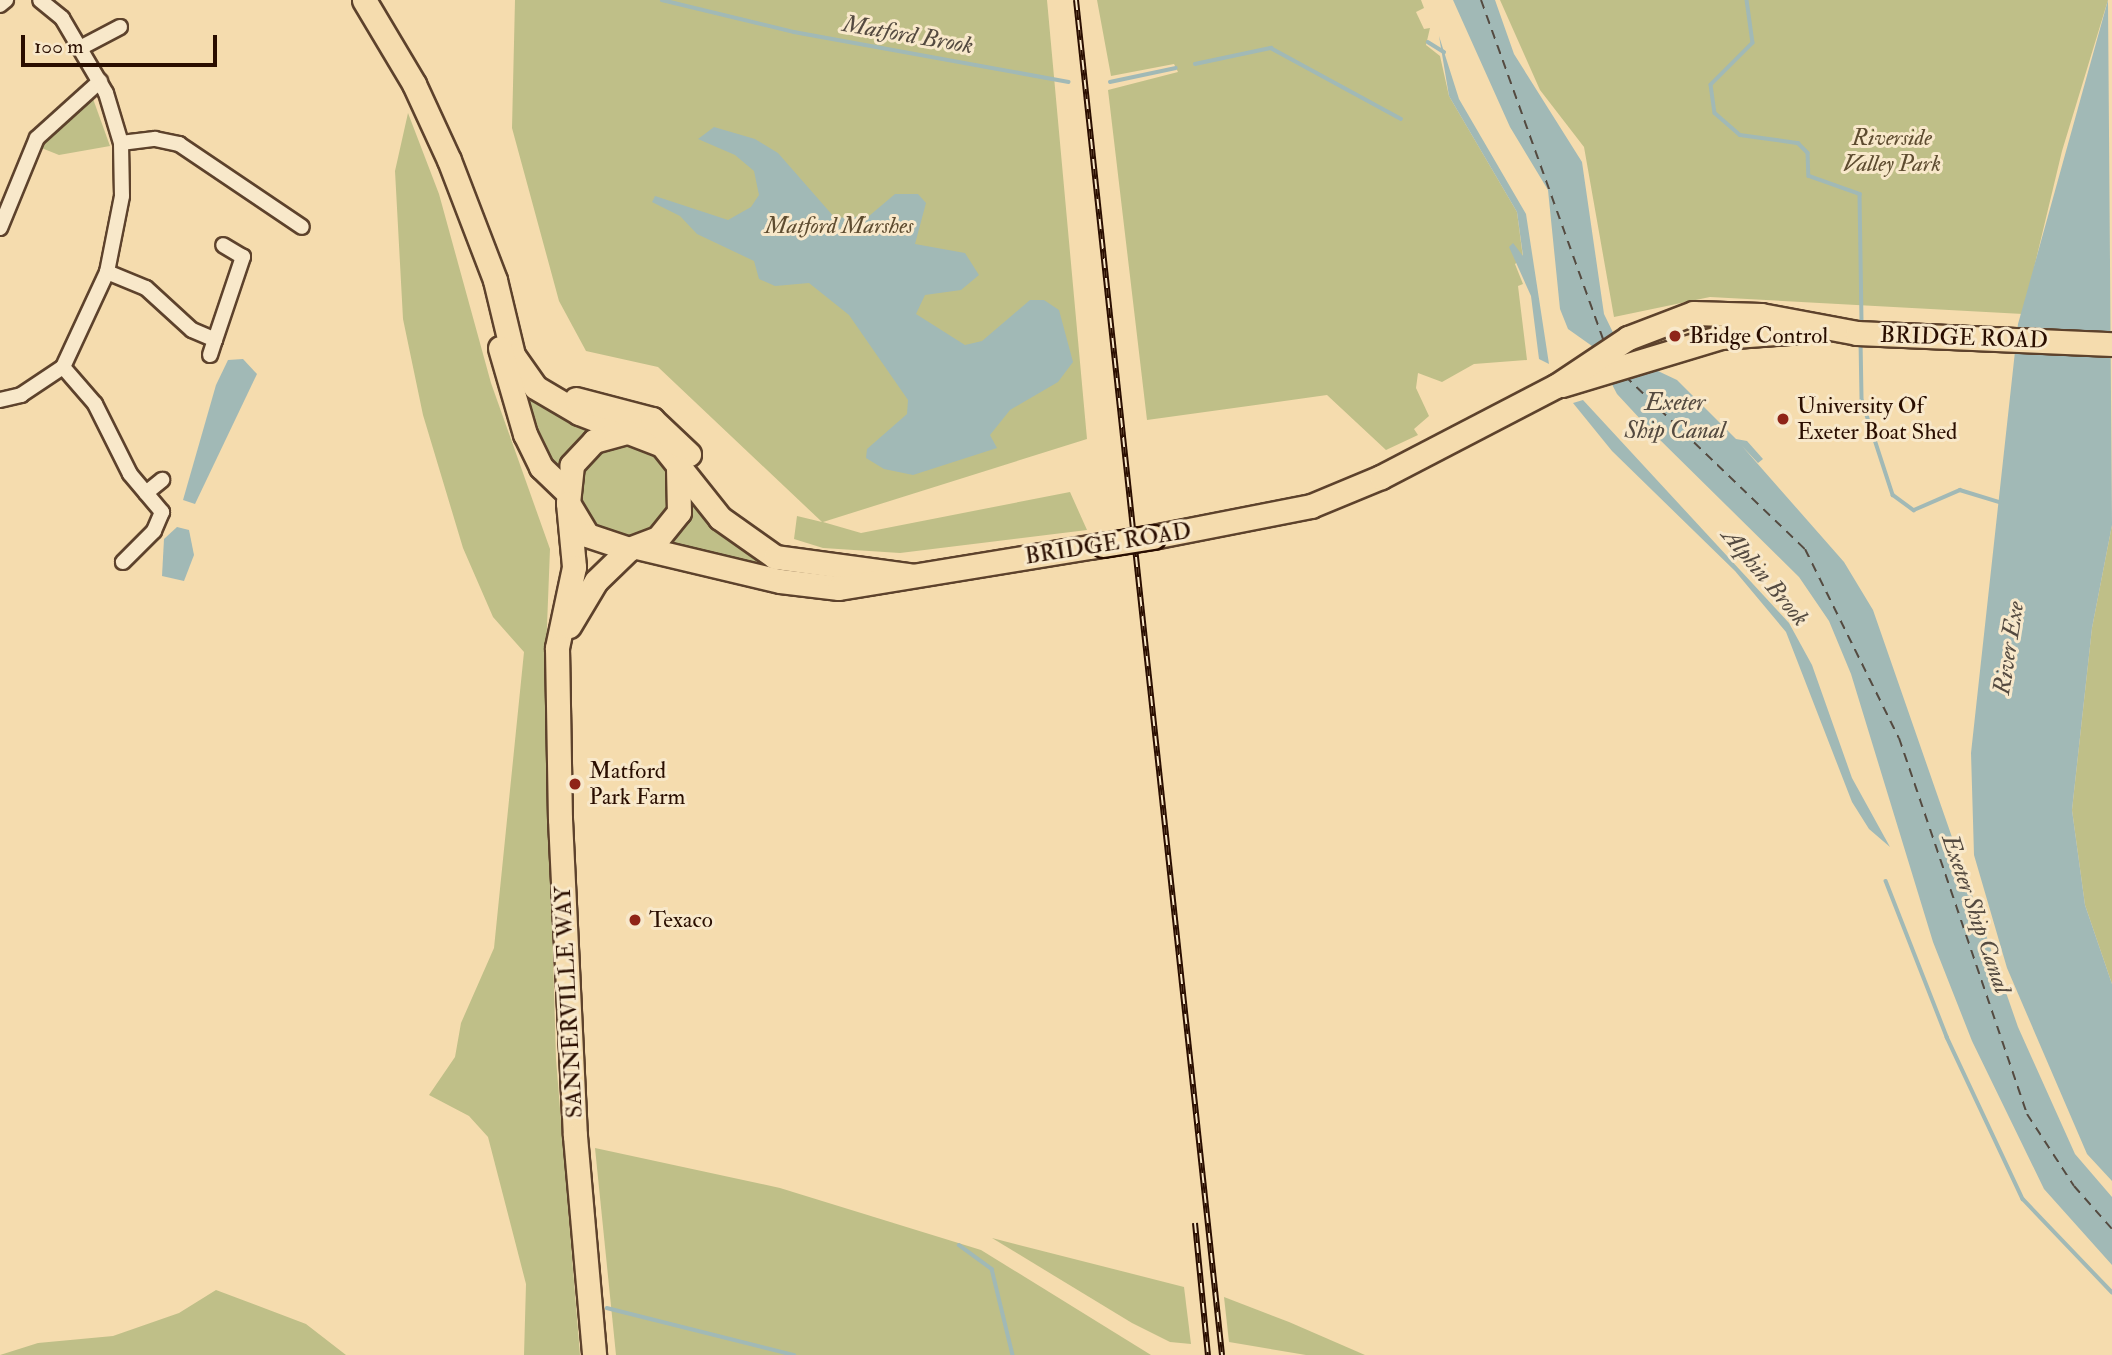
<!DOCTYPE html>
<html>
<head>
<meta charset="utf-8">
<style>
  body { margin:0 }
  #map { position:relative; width:2112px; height:1355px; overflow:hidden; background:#f5dcae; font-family:"IM FELL Double Pica",serif }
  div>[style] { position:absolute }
  .green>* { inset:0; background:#bfbf88 }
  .round { border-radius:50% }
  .water>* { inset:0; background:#a1b9b6 }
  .stream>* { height:3.5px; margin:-1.75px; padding:0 1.75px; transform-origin:1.75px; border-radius:1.75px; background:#a1b9b6 }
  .ferry>* { height:2px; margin-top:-1px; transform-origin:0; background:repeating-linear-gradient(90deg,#544a40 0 9px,transparent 0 16px) }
  .roads { filter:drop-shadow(2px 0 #5d422c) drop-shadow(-2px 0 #5d422c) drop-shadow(0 2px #5d422c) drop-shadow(0 -2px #5d422c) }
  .street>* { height:14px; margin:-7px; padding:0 7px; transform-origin:7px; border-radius:7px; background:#f8e8ca }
  .primary>* { height:23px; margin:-11.5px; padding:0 11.5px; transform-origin:11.5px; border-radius:11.5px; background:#f5dcae }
  .rail>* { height:6px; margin-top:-3px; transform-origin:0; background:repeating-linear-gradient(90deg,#f8e8ca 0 10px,#2a0e00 0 20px); box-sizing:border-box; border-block:2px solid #2a0e00 }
  .bridges { filter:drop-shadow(2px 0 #2a0e00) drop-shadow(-2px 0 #2a0e00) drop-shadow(0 2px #2a0e00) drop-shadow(0 -2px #2a0e00) }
  .primary-bridge>* { height:23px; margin:-11.5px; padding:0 11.5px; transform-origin:11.5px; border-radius:11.5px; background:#f5dcae }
  .dots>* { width:19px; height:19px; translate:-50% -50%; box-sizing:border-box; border:4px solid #f8e8ca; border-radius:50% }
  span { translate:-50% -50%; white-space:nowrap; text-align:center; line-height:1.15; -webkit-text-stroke:6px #f8e8ca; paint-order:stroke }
  .park-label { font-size:23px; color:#5e4c30; font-style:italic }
  .poi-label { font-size:23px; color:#2a0e00 }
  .left { translate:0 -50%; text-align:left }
  .street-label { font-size:23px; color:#2a0e00 }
  .water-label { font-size:24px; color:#544a40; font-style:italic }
  .scale { position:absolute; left:21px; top:35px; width:196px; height:32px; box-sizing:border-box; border:4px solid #2a0e00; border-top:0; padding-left:9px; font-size:21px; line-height:24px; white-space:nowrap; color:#2a0e00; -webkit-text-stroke:5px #f8e8ca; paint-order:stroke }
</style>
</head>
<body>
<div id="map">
  <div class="green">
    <div style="clip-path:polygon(515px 0,1047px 0,1087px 439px,823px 522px,861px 533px,1070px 492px,1087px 530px,900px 553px,823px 548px,794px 539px,797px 516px,822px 522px,658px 367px,586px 351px,559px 301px,512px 128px)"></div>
    <div style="clip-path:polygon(1097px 0,1421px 0,1424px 8px,1416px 12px,1424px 29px,1430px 28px,1426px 45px,1440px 56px,1449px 96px,1517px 212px,1523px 258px,1515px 264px,1523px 284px,1518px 286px,1527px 360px,1474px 364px,1442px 382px,1418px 373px,1416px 388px,1429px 416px,1414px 429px,1418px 435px,1386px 450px,1327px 395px,1147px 420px,1108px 90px,1178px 72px,1174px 64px,1111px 76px)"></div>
    <div style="clip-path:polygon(1500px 0,2108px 0,2062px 151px,2023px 314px,1710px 297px,1614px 317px,1584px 147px,1540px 90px)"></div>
    <div style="clip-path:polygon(92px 96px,110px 146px,59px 155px,39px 147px)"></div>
    <div style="clip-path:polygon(408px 113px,439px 194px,491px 383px,550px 549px,545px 677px,556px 1059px,580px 1355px,524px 1355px,526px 1284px,488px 1137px,469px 1116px,429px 1095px,455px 1057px,461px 1023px,494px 948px,524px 652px,493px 617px,463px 548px,423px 415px,403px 319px,395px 171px)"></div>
    <div style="clip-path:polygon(523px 380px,598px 424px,560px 470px,554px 471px,526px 409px)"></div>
    <div class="round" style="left:577px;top:441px;width:96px;height:96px"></div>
    <div style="clip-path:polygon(693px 500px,795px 569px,793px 578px,668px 541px)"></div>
    <div style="clip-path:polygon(2112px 525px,2112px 984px,2085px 905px,2072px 810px,2092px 628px)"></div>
    <div style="clip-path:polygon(595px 1148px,780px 1188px,981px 1250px,1151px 1355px,616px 1355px)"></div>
    <div style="clip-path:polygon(992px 1238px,1184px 1287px,1191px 1344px,1170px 1342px,1132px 1323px)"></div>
    <div style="clip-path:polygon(216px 1290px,306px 1324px,346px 1355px,0 1355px,38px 1343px,113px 1336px,179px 1313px)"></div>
    <div style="clip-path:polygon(1224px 1297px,1289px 1322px,1365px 1355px,1306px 1355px,1229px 1342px)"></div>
  </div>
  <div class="water">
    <div style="clip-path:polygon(1453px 0,1495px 0,1514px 54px,1582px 162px,1604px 314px,1624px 355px,1677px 380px,1736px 439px,1747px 441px,1763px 459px,1758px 463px,1742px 446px,1844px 562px,1873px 610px,2018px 1027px,2075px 1154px,2112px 1197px,2112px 1265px,2044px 1189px,1972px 1041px,1933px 942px,1851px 674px,1829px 621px,1799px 577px,1655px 435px,1617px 394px,1592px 346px,1568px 329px,1560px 309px,1548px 190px,1510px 127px)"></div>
    <div style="clip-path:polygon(2108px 0,2112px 525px,2092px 628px,2072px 810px,2085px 905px,2112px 984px,2112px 1181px,2087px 1154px,2007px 968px,1974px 855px,1971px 753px,2018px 324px)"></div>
    <div style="clip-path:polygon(1439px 36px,1459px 99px,1526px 214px,1549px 364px,1539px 359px,1531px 296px,1509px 247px,1513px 243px,1523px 256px,1517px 212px,1449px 96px)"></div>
    <div style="clip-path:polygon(714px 127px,755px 139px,778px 153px,835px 218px,869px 216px,895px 194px,918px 194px,926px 203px,915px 244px,965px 253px,979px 275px,961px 290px,925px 295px,916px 314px,965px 345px,982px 341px,1030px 300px,1044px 300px,1059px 310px,1073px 362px,1058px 382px,1010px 410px,990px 435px,997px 448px,913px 475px,884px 469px,866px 458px,867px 449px,907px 414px,908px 400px,849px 315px,809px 283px,775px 286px,759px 279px,754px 261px,697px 234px,680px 216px,652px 202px,655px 196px,728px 220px,751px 207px,759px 195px,754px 171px,735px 155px,698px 139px)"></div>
    <div style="clip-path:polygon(243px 359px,257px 374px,195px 504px,183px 500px,216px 385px,228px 360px)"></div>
    <div style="clip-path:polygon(1583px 400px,1789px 623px,1812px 665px,1852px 778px,1890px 847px,1869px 829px,1852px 802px,1786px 632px,1735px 571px,1612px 451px,1573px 403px)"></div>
    <div style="clip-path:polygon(177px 527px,189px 530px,194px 555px,184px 581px,162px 576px,164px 539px)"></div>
  </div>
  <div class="stream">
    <div style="left:662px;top:0;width:136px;rotate:13.6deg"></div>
    <div style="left:794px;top:32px;width:279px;rotate:10.3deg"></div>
    <div style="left:1747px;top:0;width:43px;rotate:82.1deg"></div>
    <div style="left:1753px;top:43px;width:59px;rotate:135deg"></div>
    <div style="left:1711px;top:85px;width:28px;rotate:82deg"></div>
    <div style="left:1715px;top:113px;width:33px;rotate:41deg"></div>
    <div style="left:1740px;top:135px;width:59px;rotate:7.9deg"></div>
    <div style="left:1798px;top:143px;width:14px;rotate:45deg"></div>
    <div style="left:1808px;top:153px;width:23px;rotate:88deg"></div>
    <div style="left:1809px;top:176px;width:54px;rotate:19.4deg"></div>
    <div style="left:1860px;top:194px;width:131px;rotate:89.1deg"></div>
    <div style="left:1428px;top:42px;width:19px;rotate:32deg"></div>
    <div style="left:1195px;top:64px;width:78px;rotate:-11.9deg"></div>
    <div style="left:1271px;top:48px;width:148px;rotate:28.6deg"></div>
    <div style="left:1110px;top:82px;width:67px;rotate:-12deg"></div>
    <div style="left:1861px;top:340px;width:60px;rotate:89deg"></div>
    <div style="left:1862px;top:400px;width:100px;rotate:71.9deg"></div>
    <div style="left:1893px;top:495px;width:26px;rotate:36deg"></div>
    <div style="left:1914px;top:510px;width:50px;rotate:-23.5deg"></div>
    <div style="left:1960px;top:490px;width:41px;rotate:17.1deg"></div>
    <div style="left:1886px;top:881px;width:168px;rotate:68.6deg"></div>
    <div style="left:1947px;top:1037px;width:179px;rotate:64.9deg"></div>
    <div style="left:2023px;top:1199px;width:129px;rotate:46.3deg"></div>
    <div style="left:959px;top:1245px;width:41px;rotate:36deg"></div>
    <div style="left:992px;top:1269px;width:89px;rotate:76.3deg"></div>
    <div style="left:607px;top:1308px;width:193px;rotate:14.1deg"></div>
  </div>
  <div class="ferry">
    <div style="left:1481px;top:0;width:363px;rotate:70.2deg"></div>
    <div style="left:1625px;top:376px;width:250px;rotate:43.9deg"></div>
    <div style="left:1805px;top:549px;width:211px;rotate:63.6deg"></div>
    <div style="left:1899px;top:738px;width:397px;rotate:71.2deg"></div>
    <div style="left:2027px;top:1114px;width:86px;rotate:56.9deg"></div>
    <div style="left:2074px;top:1186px;width:57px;rotate:48.5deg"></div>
  </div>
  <div class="roads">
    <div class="street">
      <div style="left:0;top:5px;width:8px;rotate:-40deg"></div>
      <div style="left:82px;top:47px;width:43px;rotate:-27.8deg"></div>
      <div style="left:121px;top:143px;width:34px;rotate:-7deg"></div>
      <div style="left:155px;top:139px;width:25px;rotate:12deg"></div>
      <div style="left:179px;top:144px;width:148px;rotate:34deg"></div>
      <div style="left:0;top:228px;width:97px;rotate:-67.7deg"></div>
      <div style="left:37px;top:138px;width:85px;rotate:-42.1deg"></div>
      <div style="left:107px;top:272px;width:42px;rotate:22.3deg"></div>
      <div style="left:146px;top:288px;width:62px;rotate:42.4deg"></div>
      <div style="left:192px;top:330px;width:25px;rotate:23deg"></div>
      <div style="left:215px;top:340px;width:88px;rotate:-71.4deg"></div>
      <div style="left:243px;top:257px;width:23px;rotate:-149deg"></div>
      <div style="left:210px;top:355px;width:16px;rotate:-72deg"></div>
      <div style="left:63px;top:367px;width:49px;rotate:49.1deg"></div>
      <div style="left:95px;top:404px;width:78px;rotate:63.4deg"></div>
      <div style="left:130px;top:474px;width:50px;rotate:49.9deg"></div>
      <div style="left:162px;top:512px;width:21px;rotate:113deg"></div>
      <div style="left:154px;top:531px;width:44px;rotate:135deg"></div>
      <div style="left:0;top:400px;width:22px;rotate:-13deg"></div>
      <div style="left:21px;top:395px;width:50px;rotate:-33.7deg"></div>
      <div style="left:63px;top:367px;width:105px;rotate:-65.1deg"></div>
      <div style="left:107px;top:272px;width:77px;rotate:-78.8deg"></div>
      <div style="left:122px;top:196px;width:53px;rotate:-91.1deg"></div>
      <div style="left:121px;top:143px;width:52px;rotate:-106.7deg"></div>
      <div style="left:106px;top:93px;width:87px;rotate:-120.4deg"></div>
      <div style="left:62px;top:18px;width:28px;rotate:-141deg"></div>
      <div style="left:146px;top:493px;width:21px;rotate:-39deg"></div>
    </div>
    <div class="primary">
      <div style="left:364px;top:0;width:98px;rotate:59.2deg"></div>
      <div style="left:414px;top:84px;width:84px;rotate:65.3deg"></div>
      <div style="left:449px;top:160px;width:129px;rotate:69deg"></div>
      <div style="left:495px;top:280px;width:77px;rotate:76.5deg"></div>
      <div style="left:513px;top:355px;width:39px;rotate:55deg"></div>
      <div style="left:535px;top:387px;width:51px;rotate:30.6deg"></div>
      <div style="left:579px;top:413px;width:89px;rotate:21.1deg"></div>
      <div style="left:662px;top:445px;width:93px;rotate:51.5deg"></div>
      <div style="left:720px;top:518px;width:67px;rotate:35.3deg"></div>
      <div style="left:775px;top:557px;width:135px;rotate:7.7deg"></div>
      <div style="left:500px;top:348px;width:90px;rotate:73.8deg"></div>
      <div style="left:525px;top:434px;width:37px;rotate:64deg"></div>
      <div style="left:541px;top:467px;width:35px;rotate:44deg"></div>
      <div style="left:1562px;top:385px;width:166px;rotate:-16.8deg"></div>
      <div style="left:1721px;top:337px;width:82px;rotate:-4.2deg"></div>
      <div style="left:576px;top:399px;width:79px;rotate:14.7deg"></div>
      <div style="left:652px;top:419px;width:51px;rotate:43.4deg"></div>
      <div style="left:627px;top:432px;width:34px;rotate:165deg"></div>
      <div style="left:594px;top:441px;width:33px;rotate:133deg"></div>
      <div style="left:572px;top:465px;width:38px;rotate:96deg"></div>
      <div style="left:568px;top:503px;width:37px;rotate:59deg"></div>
      <div style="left:587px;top:535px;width:44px;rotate:18.4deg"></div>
      <div style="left:629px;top:549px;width:31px;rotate:-21deg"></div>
      <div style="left:658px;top:538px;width:33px;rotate:-51deg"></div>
      <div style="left:679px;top:512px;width:45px;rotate:-91.3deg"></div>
      <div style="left:568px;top:503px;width:64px;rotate:84.6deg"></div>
      <div style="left:574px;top:567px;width:83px;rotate:101.9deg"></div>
      <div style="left:557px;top:648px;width:171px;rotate:89deg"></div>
      <div style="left:560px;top:819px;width:317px;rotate:87.3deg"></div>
      <div style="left:575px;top:1136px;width:220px;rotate:85deg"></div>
      <div style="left:1153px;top:537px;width:161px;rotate:-11.1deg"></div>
      <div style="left:1311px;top:506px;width:76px;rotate:-22.5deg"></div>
      <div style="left:1381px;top:477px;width:197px;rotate:-27.5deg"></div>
      <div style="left:1556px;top:386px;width:87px;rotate:-33.7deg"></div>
      <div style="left:1628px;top:338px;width:70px;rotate:-21deg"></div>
      <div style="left:1693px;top:313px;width:68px;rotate:1.7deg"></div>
      <div style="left:1761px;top:315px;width:98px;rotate:10.6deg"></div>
      <div style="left:1857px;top:333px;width:255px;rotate:2.5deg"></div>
      <div style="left:637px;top:547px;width:147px;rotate:13.4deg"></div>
      <div style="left:780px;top:581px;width:59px;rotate:6.8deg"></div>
      <div style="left:839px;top:588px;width:267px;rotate:-9.3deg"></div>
      <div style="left:569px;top:626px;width:52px;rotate:-59deg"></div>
      <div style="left:596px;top:581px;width:46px;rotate:-44.1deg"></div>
    </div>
  </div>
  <div class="rail">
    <div style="left:1076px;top:0;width:1363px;rotate:83.85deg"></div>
    <div style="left:1195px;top:1223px;width:133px;rotate:84.4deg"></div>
  </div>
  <div class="bridges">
    <div class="primary-bridge">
      <div style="left:1103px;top:545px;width:51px;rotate:-9.1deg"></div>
    </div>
  </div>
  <div class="dots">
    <div style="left:1675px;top:336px;background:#8f2418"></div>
    <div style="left:1783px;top:419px;background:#8f2418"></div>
    <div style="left:575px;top:784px;background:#8f2418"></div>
    <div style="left:635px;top:920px;background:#8f2418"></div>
  </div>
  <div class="park-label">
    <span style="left:1892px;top:151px">Riverside<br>Valley Park</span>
    <span style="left:839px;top:226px">Matford Marshes</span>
  </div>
  <div class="poi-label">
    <span class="left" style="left:1689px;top:336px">Bridge Control</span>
    <span class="left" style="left:1797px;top:419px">University Of<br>Exeter Boat Shed</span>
    <span class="left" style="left:589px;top:784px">Matford<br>Park Farm</span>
    <span class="left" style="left:649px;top:920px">Texaco</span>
  </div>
  <div class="street-label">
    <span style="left:1964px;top:338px;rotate:2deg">BRIDGE ROAD</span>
    <span style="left:1108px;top:544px;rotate:-9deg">BRIDGE ROAD</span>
    <span style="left:569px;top:1002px;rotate:-93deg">SANNERVILLE WAY</span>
  </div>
  <div class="water-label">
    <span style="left:908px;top:35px;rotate:10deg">Matford Brook</span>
    <span style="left:1675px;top:417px">Exeter<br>Ship Canal</span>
    <span style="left:1765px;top:577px;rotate:50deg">Alphin Brook</span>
    <span style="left:2009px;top:648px;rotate:-81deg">River Exe</span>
    <span style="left:1976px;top:914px;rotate:71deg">Exeter Ship Canal</span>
  </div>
  <div class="scale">100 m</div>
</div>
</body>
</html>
